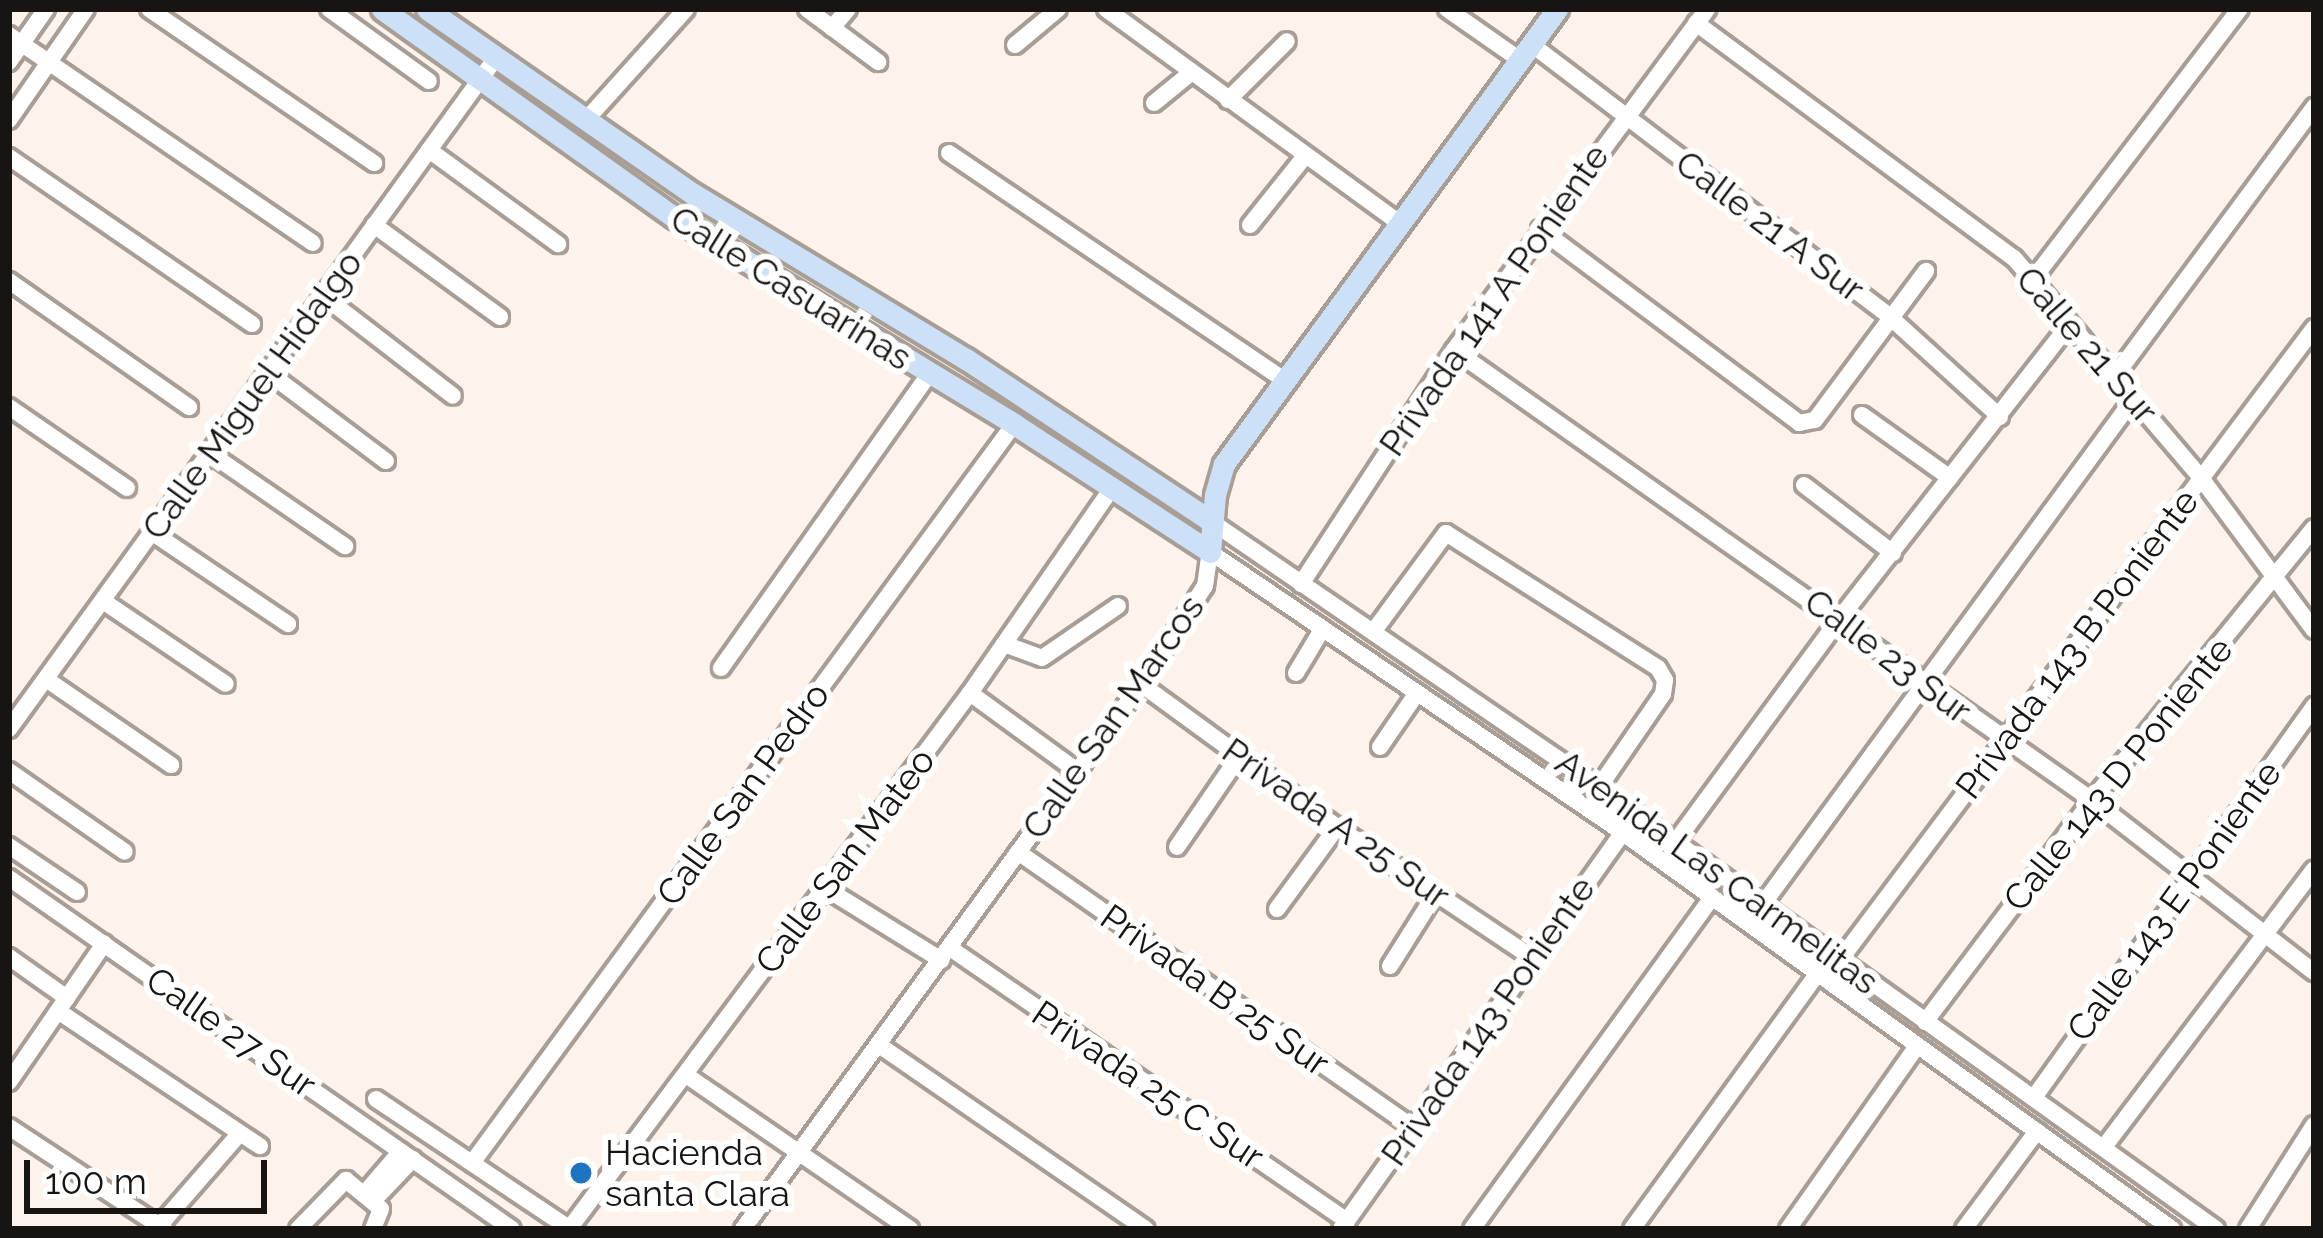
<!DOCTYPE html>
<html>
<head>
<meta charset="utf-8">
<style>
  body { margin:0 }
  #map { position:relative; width:2323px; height:1238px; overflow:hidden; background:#fdf3ea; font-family:Raleway,sans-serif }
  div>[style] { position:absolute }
  .roads { filter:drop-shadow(3px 0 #a89e96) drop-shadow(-3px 0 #a89e96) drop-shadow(0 3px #a89e96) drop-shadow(0 -3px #a89e96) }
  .minor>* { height:16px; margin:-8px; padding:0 8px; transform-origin:8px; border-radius:8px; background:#fff }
  .major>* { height:21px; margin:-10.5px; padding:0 10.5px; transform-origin:10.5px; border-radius:10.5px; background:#cce1f8 }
  .dots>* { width:33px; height:33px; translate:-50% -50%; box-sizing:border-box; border:6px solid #fff; border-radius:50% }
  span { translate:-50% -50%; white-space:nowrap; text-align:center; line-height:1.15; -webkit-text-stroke:12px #fff; paint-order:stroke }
  .street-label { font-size:36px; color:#171411 }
  .poi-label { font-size:36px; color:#171411 }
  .left { translate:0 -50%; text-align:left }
  .frame { position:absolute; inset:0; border:12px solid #171411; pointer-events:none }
  .scale { position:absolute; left:24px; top:1160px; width:243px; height:54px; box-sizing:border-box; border:6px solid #171411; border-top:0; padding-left:15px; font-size:36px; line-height:42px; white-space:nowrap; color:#171411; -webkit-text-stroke:9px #fff; paint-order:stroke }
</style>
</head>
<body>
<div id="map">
  <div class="roads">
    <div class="minor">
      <div style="left:149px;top:9px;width:273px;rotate:34.4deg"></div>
      <div style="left:329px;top:9px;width:123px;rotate:35.8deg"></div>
      <div style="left:807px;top:9px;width:89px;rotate:36.7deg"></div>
      <div style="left:1106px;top:9px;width:361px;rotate:36.1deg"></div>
      <div style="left:1447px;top:9px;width:89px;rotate:34.9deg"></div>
      <div style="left:1696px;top:23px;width:395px;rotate:36.5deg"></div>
      <div style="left:2014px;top:258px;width:289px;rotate:49.6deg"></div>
      <div style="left:2201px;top:478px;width:189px;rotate:53.4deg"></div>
      <div style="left:832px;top:28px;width:25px;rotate:-50deg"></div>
      <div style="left:9px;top:35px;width:368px;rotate:34.4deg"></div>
      <div style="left:1531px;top:44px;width:450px;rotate:37.2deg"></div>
      <div style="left:1889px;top:316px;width:150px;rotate:42.3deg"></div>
      <div style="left:1015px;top:45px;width:56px;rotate:-39.9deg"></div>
      <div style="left:9px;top:62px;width:65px;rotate:-55.1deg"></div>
      <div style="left:1228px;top:100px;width:83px;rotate:-45deg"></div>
      <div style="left:1154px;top:103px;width:49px;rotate:-39.2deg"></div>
      <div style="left:9px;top:120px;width:135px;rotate:-55.3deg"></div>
      <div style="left:586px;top:120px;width:149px;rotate:-48deg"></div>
      <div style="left:429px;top:150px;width:160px;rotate:36.1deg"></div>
      <div style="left:949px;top:153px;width:405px;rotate:34.1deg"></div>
      <div style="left:9px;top:157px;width:295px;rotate:34.5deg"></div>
      <div style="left:374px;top:225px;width:156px;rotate:36.1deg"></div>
      <div style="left:1250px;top:225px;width:88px;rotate:-51.4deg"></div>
      <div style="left:1540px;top:229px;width:324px;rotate:36.8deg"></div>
      <div style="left:1799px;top:423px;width:16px;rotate:-11deg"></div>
      <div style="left:1815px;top:420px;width:186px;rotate:-53.3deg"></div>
      <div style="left:2034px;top:278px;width:339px;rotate:-52.6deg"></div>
      <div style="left:9px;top:281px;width:220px;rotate:35deg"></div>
      <div style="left:322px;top:295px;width:165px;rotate:37.6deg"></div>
      <div style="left:1454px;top:350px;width:781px;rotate:35.2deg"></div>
      <div style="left:2092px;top:800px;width:281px;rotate:37.8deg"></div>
      <div style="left:266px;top:371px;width:150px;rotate:36.9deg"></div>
      <div style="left:2115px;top:376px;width:335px;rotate:-53.5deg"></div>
      <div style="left:9px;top:407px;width:143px;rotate:34.5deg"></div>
      <div style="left:1862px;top:415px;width:108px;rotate:35.6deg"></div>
      <div style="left:211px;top:454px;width:163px;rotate:34.5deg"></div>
      <div style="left:1804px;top:485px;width:112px;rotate:37.4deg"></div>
      <div style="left:1212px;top:522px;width:469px;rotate:34.4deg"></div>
      <div style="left:1599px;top:787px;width:759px;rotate:35.62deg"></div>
      <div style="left:153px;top:533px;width:163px;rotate:34deg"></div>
      <div style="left:1210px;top:552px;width:500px;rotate:34.2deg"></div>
      <div style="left:1623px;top:833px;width:677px;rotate:35.8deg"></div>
      <div style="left:1301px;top:584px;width:280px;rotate:-56.8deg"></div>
      <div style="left:1454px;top:350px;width:425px;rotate:-53.4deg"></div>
      <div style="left:103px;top:601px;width:148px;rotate:34deg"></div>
      <div style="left:1373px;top:632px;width:123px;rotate:-53.6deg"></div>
      <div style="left:1446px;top:533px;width:251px;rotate:32.5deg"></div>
      <div style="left:1658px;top:668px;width:14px;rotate:60deg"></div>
      <div style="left:1665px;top:680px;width:14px;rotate:98deg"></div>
      <div style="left:1663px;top:694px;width:113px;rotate:124.5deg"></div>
      <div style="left:1004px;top:644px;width:40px;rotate:20.2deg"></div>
      <div style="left:1042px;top:658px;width:92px;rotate:-34.4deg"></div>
      <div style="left:721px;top:668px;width:360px;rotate:-54.7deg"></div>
      <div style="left:1296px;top:673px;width:52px;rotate:-59deg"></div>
      <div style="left:46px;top:679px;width:152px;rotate:34.5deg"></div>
      <div style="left:1141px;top:684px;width:243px;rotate:36.1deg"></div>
      <div style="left:1337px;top:827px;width:236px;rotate:33.8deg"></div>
      <div style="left:970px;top:693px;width:132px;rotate:36.1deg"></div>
      <div style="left:9px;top:729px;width:828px;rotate:-54.04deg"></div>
      <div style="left:1380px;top:747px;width:65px;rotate:-55.6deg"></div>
      <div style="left:9px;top:771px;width:141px;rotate:34.9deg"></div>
      <div style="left:9px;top:846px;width:82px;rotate:34.1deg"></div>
      <div style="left:1177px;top:847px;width:108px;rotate:-55.6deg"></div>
      <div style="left:1671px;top:848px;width:285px;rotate:-53.7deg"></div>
      <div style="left:1840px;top:618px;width:373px;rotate:-52deg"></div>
      <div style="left:1018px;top:852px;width:482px;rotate:34.9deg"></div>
      <div style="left:9px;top:878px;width:613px;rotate:34.91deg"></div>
      <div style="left:825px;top:888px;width:137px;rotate:31.8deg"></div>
      <div style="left:1763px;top:904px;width:627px;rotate:-53.75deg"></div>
      <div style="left:1277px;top:909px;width:102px;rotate:-53.8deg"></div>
      <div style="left:950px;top:948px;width:482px;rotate:34.5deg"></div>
      <div style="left:9px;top:957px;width:71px;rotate:35.3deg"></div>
      <div style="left:1840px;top:960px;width:790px;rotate:-53.13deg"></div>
      <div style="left:1390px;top:966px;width:86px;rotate:-57.8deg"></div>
      <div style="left:58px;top:1011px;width:243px;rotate:33.8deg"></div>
      <div style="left:1925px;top:1022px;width:278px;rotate:-53deg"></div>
      <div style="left:2092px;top:800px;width:351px;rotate:-50.8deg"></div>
      <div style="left:879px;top:1045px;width:324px;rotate:34.6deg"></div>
      <div style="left:686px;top:1075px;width:272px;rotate:34.5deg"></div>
      <div style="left:9px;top:1082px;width:168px;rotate:-55.5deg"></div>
      <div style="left:2035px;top:1096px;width:480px;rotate:-54.4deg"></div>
      <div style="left:376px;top:1099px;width:234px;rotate:33.8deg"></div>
      <div style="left:9px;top:1127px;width:186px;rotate:33.3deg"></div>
      <div style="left:2104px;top:1147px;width:348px;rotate:-52.9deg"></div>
      <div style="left:472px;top:1163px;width:916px;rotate:-53.74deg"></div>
      <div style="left:365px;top:1193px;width:55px;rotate:-49.4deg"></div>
      <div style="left:373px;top:1201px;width:58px;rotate:-46.4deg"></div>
      <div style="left:159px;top:1226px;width:123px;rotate:-48.9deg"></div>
      <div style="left:298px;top:1229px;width:69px;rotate:-45.6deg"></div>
      <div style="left:346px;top:1180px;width:45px;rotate:39.6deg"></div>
      <div style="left:381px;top:1209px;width:22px;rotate:112deg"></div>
      <div style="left:569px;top:1229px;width:669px;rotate:-53.2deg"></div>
      <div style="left:970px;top:693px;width:249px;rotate:-55.3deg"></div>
      <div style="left:743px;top:1229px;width:675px;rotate:-53.86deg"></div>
      <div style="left:1141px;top:684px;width:117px;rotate:-56.9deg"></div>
      <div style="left:1205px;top:586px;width:34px;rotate:-82deg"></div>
      <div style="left:1341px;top:1229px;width:498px;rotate:-54.6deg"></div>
      <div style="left:1472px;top:1229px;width:410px;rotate:-54.1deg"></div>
      <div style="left:1632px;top:1229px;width:315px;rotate:-54deg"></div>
      <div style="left:1788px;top:1229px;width:224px;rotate:-54.8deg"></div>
      <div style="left:1964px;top:1229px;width:122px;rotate:-53.3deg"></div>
      <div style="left:2248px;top:1229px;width:123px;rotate:-57.6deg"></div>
    </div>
    <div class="major">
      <div style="left:382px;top:9px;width:359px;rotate:35.5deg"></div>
      <div style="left:674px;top:217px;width:398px;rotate:31.3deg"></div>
      <div style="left:1014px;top:424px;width:234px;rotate:33.1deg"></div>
      <div style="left:1210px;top:552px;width:57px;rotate:-85deg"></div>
      <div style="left:1215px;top:495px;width:32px;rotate:-74deg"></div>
      <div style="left:1224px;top:464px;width:564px;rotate:-53.8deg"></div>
      <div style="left:427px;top:9px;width:326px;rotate:34.8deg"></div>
      <div style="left:695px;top:195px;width:317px;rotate:31.2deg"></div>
      <div style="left:966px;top:359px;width:295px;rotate:33.5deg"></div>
    </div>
  </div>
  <div class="dots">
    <div style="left:581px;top:1173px;background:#1f74c2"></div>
  </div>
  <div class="street-label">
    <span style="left:1770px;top:226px;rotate:37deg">Calle 21 A Sur</span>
    <span style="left:791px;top:288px;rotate:32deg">Calle Casuarinas</span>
    <span style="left:1494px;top:300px;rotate:-55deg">Privada 141 A Poniente</span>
    <span style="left:2087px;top:345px;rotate:49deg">Calle 21 Sur</span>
    <span style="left:252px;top:395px;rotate:-54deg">Calle Miguel Hidalgo</span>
    <span style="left:2077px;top:644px;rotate:-53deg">Privada 143 B Poniente</span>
    <span style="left:1888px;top:656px;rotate:37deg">Calle 23 Sur</span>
    <span style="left:1113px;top:717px;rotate:-55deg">Calle San Marcos</span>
    <span style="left:2118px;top:774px;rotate:-51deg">Calle 143 D Poniente</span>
    <span style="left:743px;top:794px;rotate:-54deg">Calle San Pedro</span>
    <span style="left:1336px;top:823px;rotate:35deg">Privada A 25 Sur</span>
    <span style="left:845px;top:861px;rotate:-53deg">Calle San Mateo</span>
    <span style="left:1717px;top:872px;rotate:36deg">Avenida Las Carmelitas</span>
    <span style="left:2174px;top:901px;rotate:-54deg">Calle 143 E Poniente</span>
    <span style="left:1215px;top:990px;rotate:35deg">Privada B 25 Sur</span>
    <span style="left:1488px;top:1021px;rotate:-55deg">Privada 143 Poniente</span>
    <span style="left:231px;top:1032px;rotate:35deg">Calle 27 Sur</span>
    <span style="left:1148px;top:1085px;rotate:34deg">Privada 25 C Sur</span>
  </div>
  <div class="poi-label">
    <span class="left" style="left:605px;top:1173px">Hacienda<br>santa Clara</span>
  </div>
  <div class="frame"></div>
  <div class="scale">100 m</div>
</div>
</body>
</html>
